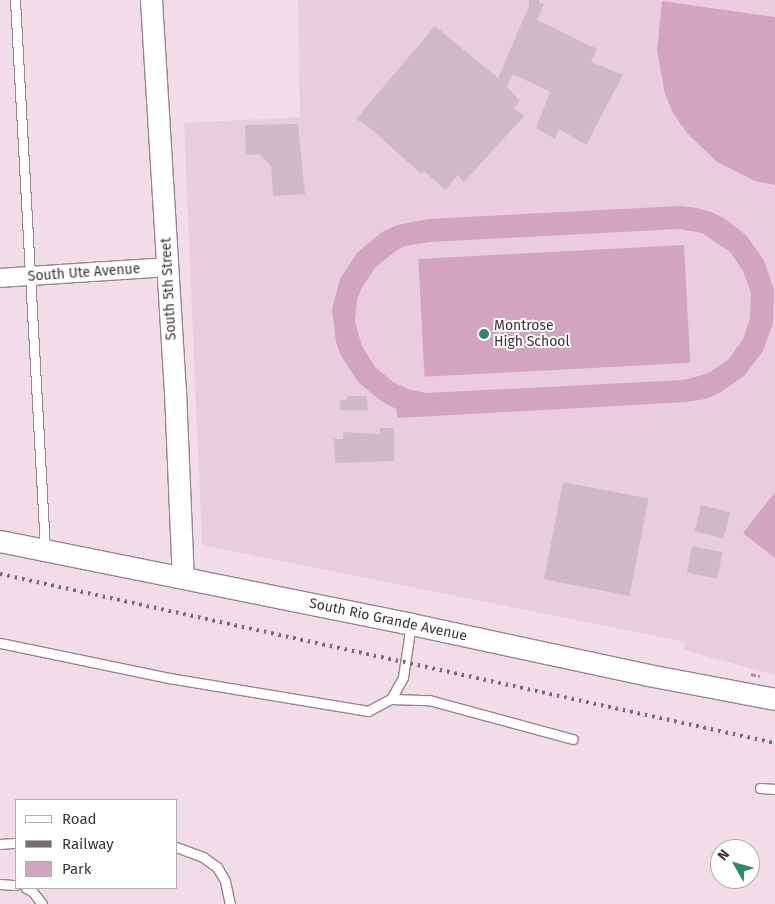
<!DOCTYPE html>
<html>
<head>
<meta charset="utf-8">
<style>
  body { margin:0 }
  #map { position:relative; width:775px; height:904px; overflow:hidden; background:#f2dce8; font-family:"Fira Sans",sans-serif }
  div>[style] { position:absolute }
  .built>* { inset:0; background:#eacddd }
  .green>* { inset:0; background:#d2a4bf; transform-origin:0 0 }
  .building>* { inset:0; background:#ceb9c5; transform-origin:0 0 }
  .path>* { height:3px; margin-top:-1.5px; transform-origin:0; background:repeating-linear-gradient(90deg,#a4949c 0 5px,transparent 0 7.5px) }
  .roads { filter:drop-shadow(1px 0 #998591) drop-shadow(-1px 0 #998591) drop-shadow(0 1px #998591) drop-shadow(0 -1px #998591) }
  .service>* { height:9px; margin:-4.5px; padding:0 4.5px; transform-origin:4.5px; border-radius:4.5px; background:#fff }
  .minor>* { height:18px; margin:-9px; padding:0 9px; transform-origin:9px; border-radius:9px; background:#fff }
  .tertiary>* { height:21px; margin:-10.5px; padding:0 10.5px; transform-origin:10.5px; border-radius:10.5px; background:#fff }
  .rail>* { height:4px; margin-top:-2px; transform-origin:0; background:repeating-linear-gradient(90deg,#786c72 0 2.5px,transparent 0 7.5px) }
  .dots>* { width:14px; height:14px; translate:-50% -50%; box-sizing:border-box; border:2px solid #fff; border-radius:50% }
  span { translate:-50% -50%; white-space:nowrap; text-align:center; line-height:1.15; -webkit-text-stroke:4px #fff; paint-order:stroke }
  .street-label { font-size:14px; color:#3c3438 }
  .poi-label { font-size:14px; color:#3c3438 }
  .left { translate:0 -50%; text-align:left }
  .legend { position:absolute; left:15px; top:799px; width:162px; height:90px; box-sizing:border-box; background:#fff; border:1px solid #b1aeaf; margin:0; padding:6px 9px; list-style:none; font-size:15px; color:#3c3438 }
  .legend li { display:flex; align-items:center; gap:10px; height:25px }
  .legend b { width:25px; border:1px solid #b1aeaf }
  .north { position:absolute; left:710px; top:839px; width:50px; height:50px; box-sizing:border-box; background:#fff; border:1px solid #b1aeaf; border-radius:50%; rotate:308deg; font-size:14px; font-weight:700; line-height:20px; text-align:center; color:#3c3438 }
  .north::after { content:''; display:block; margin:auto; width:18px; height:22px; background:#288b65; clip-path:polygon(50% 0,100% 100%,50% 72%,0 100%) }
</style>
</head>
<body>
<div id="map">
  <div class="built">
    <div style="clip-path:polygon(298px 0,775px 0,775px 675px,684px 650px,685px 642px,202px 545px,184px 123px,300px 117px)"></div>
  </div>
  <div class="green">
    <div style="clip-path:polygon(662px 1px,775px 17px,775px 185px,755px 181px,717px 162px,687px 133px,673px 113px,665px 94px,657px 51px)"></div>
    <div style="clip-path:polygon(evenodd,680px 206px,697px 208px,711px 212px,724px 218px,746px 235px,764px 260px,774px 290px,773px 323px,763px 351px,745px 375px,721px 392px,706px 399px,686px 402px,398px 418px,396px 409px,381px 401px,359px 383px,341px 356px,336px 342px,332px 309px,340px 279px,357px 253px,382px 232px,397px 225px,428px 219px,680px 206px,679px 229px,702px 233px,730px 252px,743px 271px,751px 293px,750px 318px,743px 339px,729px 359px,710px 372px,699px 376px,683px 380px,427px 393px,410px 390px,393px 382px,375px 367px,362px 346px,355px 322px,357px 300px,361px 289px,375px 268px,394px 252px,405px 246px,430px 242px,679px 229px)"></div>
    <div style="left:684px;top:245px;width:118px;height:266px;rotate:87deg"></div>
    <div style="clip-path:polygon(775px 492px,775px 558px,743px 533px)"></div>
  </div>
  <div class="building">
    <div style="clip-path:polygon(529px 0,539px 0,539px 3px,544px 4px,537px 20px,597px 49px,591px 62px,623px 75px,586px 145px,559px 129px,555px 139px,536px 128px,550px 92px,513px 74px,507px 87px,520px 101px,514px 108px,524px 116px,464px 182px,458px 175px,445px 190px,424px 171px,421px 174px,370px 128px,356px 119px,435px 26px,498px 78px,529px 6px)"></div>
    <div style="clip-path:polygon(298px 124px,305px 194px,273px 196px,271px 166px,259px 154px,246px 155px,245px 125px)"></div>
    <div style="clip-path:polygon(347px 396px,367px 396px,368px 410px,340px 410px,340px 400px,347px 400px)"></div>
    <div style="clip-path:polygon(380px 428px,394px 428px,394px 461px,335px 463px,334px 439px,343px 439px,343px 432px,380px 434px)"></div>
    <div style="left:563px;top:482px;width:87px;height:99px;rotate:11deg"></div>
    <div style="left:701px;top:505px;width:30px;height:27px;rotate:14deg"></div>
    <div style="left:692px;top:546px;width:31px;height:27px;rotate:11deg"></div>
  </div>
  <div class="path">
    <div style="left:751px;top:674px;width:9px;rotate:13deg"></div>
  </div>
  <div class="roads">
    <div class="service">
      <div style="left:15px;top:0;width:550px;rotate:86.87deg"></div>
      <div style="left:0;top:643px;width:173px;rotate:11.7deg"></div>
      <div style="left:169px;top:678px;width:202px;rotate:9.4deg"></div>
      <div style="left:368px;top:711px;width:26px;rotate:-28deg"></div>
      <div style="left:391px;top:699px;width:25px;rotate:-61deg"></div>
      <div style="left:403px;top:677px;width:54px;rotate:-81.4deg"></div>
      <div style="left:391px;top:699px;width:38px;rotate:2deg"></div>
      <div style="left:429px;top:700px;width:149px;rotate:15.2deg"></div>
      <div style="left:760px;top:788px;width:15px;rotate:4deg"></div>
      <div style="left:0;top:844px;width:16px;rotate:-4deg"></div>
      <div style="left:176px;top:847px;width:29px;rotate:20deg"></div>
      <div style="left:203px;top:857px;width:17px;rotate:36deg"></div>
      <div style="left:217px;top:867px;width:16px;rotate:60deg"></div>
      <div style="left:225px;top:881px;width:24px;rotate:78deg"></div>
      <div style="left:0;top:884px;width:16px;rotate:4deg"></div>
      <div style="left:26px;top:888px;width:7px;rotate:27deg"></div>
      <div style="left:32px;top:891px;width:16px;rotate:52deg"></div>
    </div>
    <div class="minor">
      <div style="left:0;top:278px;width:168px;rotate:-3.7deg"></div>
    </div>
    <div class="tertiary">
      <div style="left:151px;top:0;width:392px;rotate:86.5deg"></div>
      <div style="left:175px;top:391px;width:187px;rotate:87.6deg"></div>
      <div style="left:0;top:541px;width:419px;rotate:11.4deg"></div>
      <div style="left:411px;top:624px;width:242px;rotate:12.1deg"></div>
      <div style="left:648px;top:675px;width:129px;rotate:10.7deg"></div>
    </div>
  </div>
  <div class="rail">
    <div style="left:0;top:574px;width:793px;rotate:12.3deg"></div>
  </div>
  <div class="dots">
    <div style="left:484px;top:334px;background:#288b65"></div>
  </div>
  <div class="street-label">
    <span style="left:84px;top:273px;rotate:-4deg">South Ute Avenue</span>
    <span style="left:169px;top:289px;rotate:-93deg">South 5th Street</span>
    <span style="left:388px;top:620px;rotate:12deg">South Rio Grande Avenue</span>
  </div>
  <div class="poi-label">
    <span class="left" style="left:494px;top:334px">Montrose<br>High School</span>
  </div>
  <ul class="legend">
  <li><b style="height:6px;background:#fff"></b>Road</li>
  <li><b style="height:6px;background:#786c72"></b>Railway</li>
  <li><b style="height:14px;background:#d2a4bf"></b>Park</li>
  </ul>
  <div class="north">N</div>
</div>
</body>
</html>
